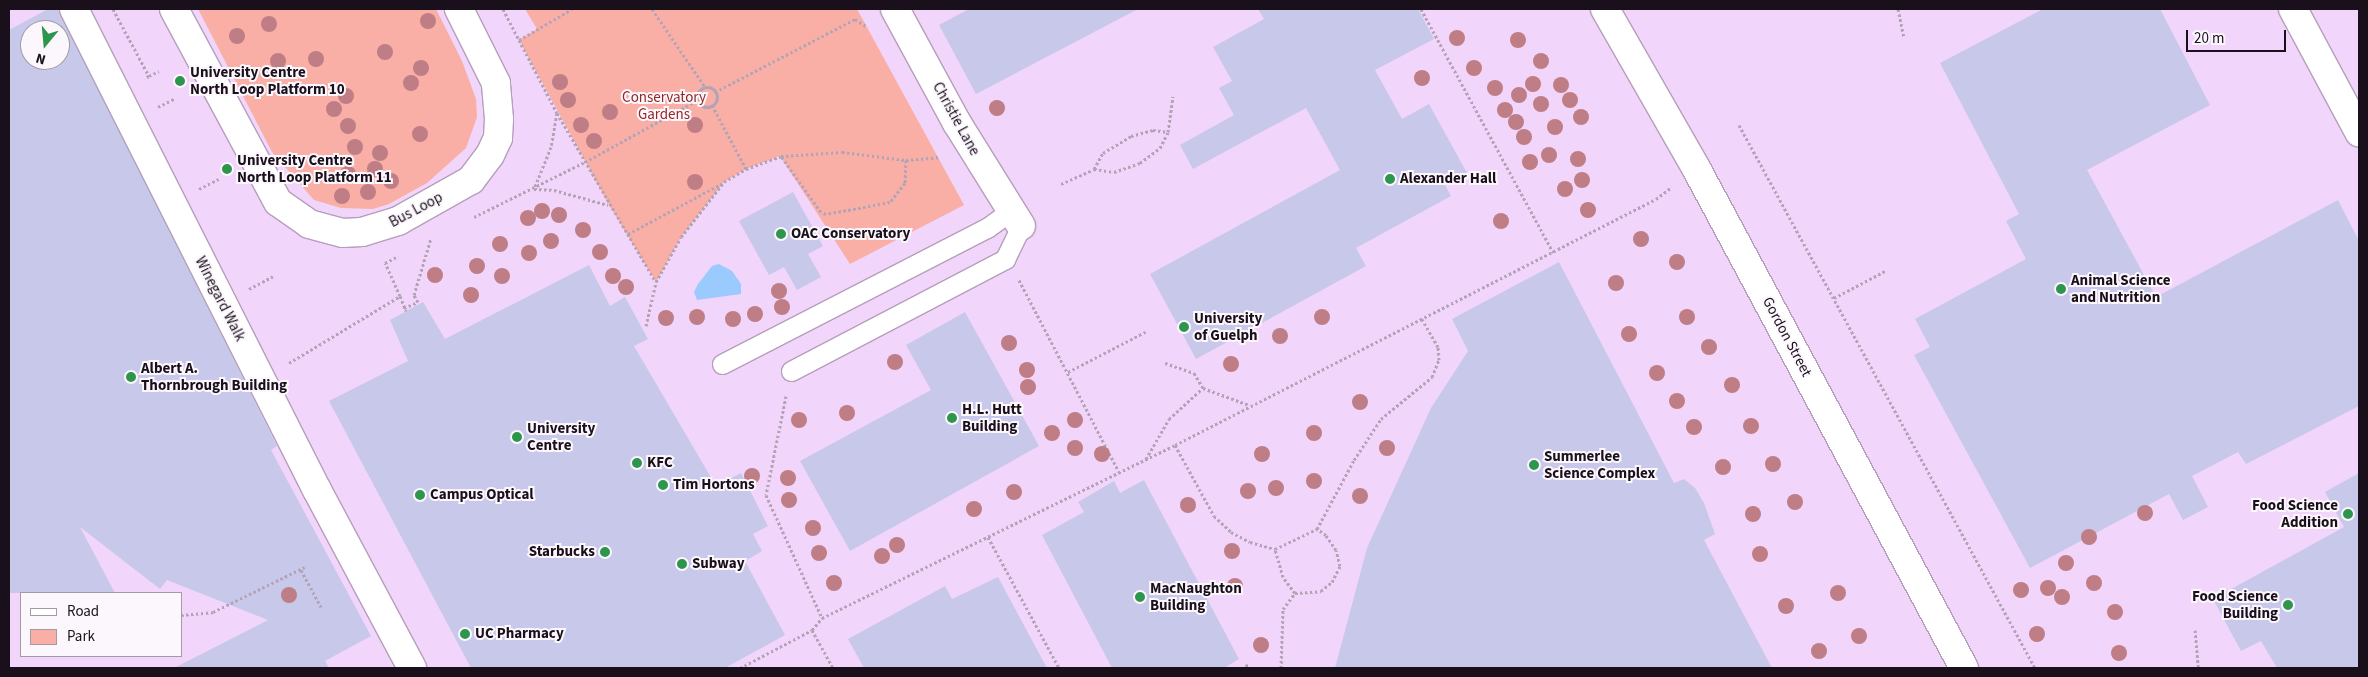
<!DOCTYPE html>
<html>
<head>
<meta charset="utf-8">
<style>
  body { margin:0 }
  #map { position:relative; width:2368px; height:677px; overflow:hidden; background:#f7e4fc; font-family:"Source Sans 3",sans-serif }
  div>[style] { position:absolute }
  .built>* { inset:0; background:#f2d5fa }
  .green>* { inset:0; background:#f9afa6 }
  .water>* { inset:0; background:#9acafe }
  .building>* { inset:0; background:#c8c8ea }
  .path>* { height:3px; margin-top:-1.5px; transform-origin:0; background:repeating-linear-gradient(90deg,#b3a3b7 0 2.5px,transparent 0 5px) }
  .path>.ring { margin:-1.5px; padding:0; box-sizing:content-box; background:none; border:3px solid #b3a3b7; border-radius:50% }
  .roads { filter:drop-shadow(1px 0 #b59ebb) drop-shadow(-1px 0 #b59ebb) drop-shadow(0 1px #b59ebb) drop-shadow(0 -1px #b59ebb) }
  .lane>* { height:19px; margin:-9.5px; padding:0 9.5px; transform-origin:9.5px; border-radius:9.5px; background:#fff }
  .street>* { height:28px; margin:-14px; padding:0 14px; transform-origin:14px; border-radius:14px; background:#fff }
  .secondary>* { height:28px; margin:-14px; padding:0 14px; transform-origin:14px; border-radius:14px; background:#fff }
  .trees>* { width:16px; height:16px; margin:-8px; border-radius:50%; background:#bf7d85 }
  .dots>* { width:14px; height:14px; translate:-50% -50%; box-sizing:border-box; border:2px solid #fcf7fd; border-radius:50% }
  span { translate:-50% -50%; white-space:nowrap; text-align:center; line-height:1.15; -webkit-text-stroke:4px #fcf7fd; paint-order:stroke }
  .poi-label { font-size:15px; color:#19101b; font-weight:700 }
  .left { translate:0 -50%; text-align:left }
  .right { translate:-100% -50%; text-align:right }
  .park-label { font-size:15px; color:#912824 }
  .street-label { font-size:15px; color:#19101b }
  .frame { position:absolute; inset:0; border:10px solid #19101b; pointer-events:none }
  .legend { position:absolute; left:20px; top:592px; width:162px; height:65px; box-sizing:border-box; background:#fcf7fd; border:1px solid #a19ba3; margin:0; padding:6px 9px; list-style:none; font-size:15px; color:#19101b }
  .legend li { display:flex; align-items:center; gap:10px; height:25px }
  .legend b { width:25px; border:1px solid #a19ba3 }
  .north { position:absolute; left:20px; top:20px; width:50px; height:50px; box-sizing:border-box; background:#fcf7fd; border:1px solid #a19ba3; border-radius:50%; rotate:197deg; font-size:14px; font-weight:700; line-height:20px; text-align:center; color:#19101b }
  .north::after { content:''; display:block; margin:auto; width:18px; height:22px; background:#2e954c; clip-path:polygon(50% 0,100% 100%,50% 72%,0 100%) }
  .scale { position:absolute; left:2186px; top:30px; width:100px; height:22px; box-sizing:border-box; border:2px solid #19101b; border-top:0; padding-left:6px; font-size:15px; line-height:18px; white-space:nowrap; color:#19101b; -webkit-text-stroke:4px #fcf7fd; paint-order:stroke }
</style>
</head>
<body>
<div id="map">
  <div class="built">
    <div style="clip-path:polygon(evenodd,9px 9px,2359px 9px,2359px 668px,9px 668px,9px 9px,30px 30px,60px 30px,60px 60px,30px 60px,30px 30px,9px 9px,21px 593px,181px 593px,181px 656px,21px 656px,21px 593px)"></div>
  </div>
  <div class="green">
    <div style="clip-path:polygon(198px 9px,436px 9px,462px 61px,476px 99px,477px 117px,466px 148px,427px 183px,389px 204px,373px 209px,341px 208px,314px 200px,272px 152px)"></div>
    <div style="clip-path:polygon(525px 9px,857px 9px,964px 205px,850px 264px,780px 156px,746px 169px,724px 182px,681px 237px,656px 282px,609px 205px,519px 40px,537px 29px)"></div>
  </div>
  <div class="water">
    <div style="clip-path:polygon(719px 264px,732px 271px,741px 284px,741px 294px,697px 300px,694px 292px,698px 284px,712px 266px)"></div>
  </div>
  <div class="building">
    <div style="clip-path:polygon(evenodd,48px 9px,58px 9px,277px 446px,271px 450px,371px 636px,325px 661px,329px 668px,174px 668px,268px 620px,167px 580px,160px 589px,80px 527px,115px 593px,9px 593px,9px 30px,48px 9px,30px 30px,60px 30px,60px 60px,30px 60px,30px 30px)"></div>
    <div style="clip-path:polygon(969px 9px,1138px 9px,976px 94px,939px 25px)"></div>
    <div style="clip-path:polygon(1258px 9px,1418px 9px,1434px 39px,1375px 70px,1402px 119px,1429px 104px,1467px 173px,1445px 185px,1451px 196px,1356px 248px,1366px 266px,1196px 359px,1150px 274px,1340px 170px,1306px 108px,1193px 169px,1180px 145px,1234px 115px,1219px 88px,1232px 81px,1213px 47px,1264px 19px)"></div>
    <div style="clip-path:polygon(2043px 9px,2160px 9px,2210px 105px,2087px 170px,2156px 297px,2338px 200px,2359px 241px,2359px 406px,2246px 464px,2238px 452px,2192px 476px,2208px 507px,2183px 520px,2169px 494px,2030px 568px,1914px 355px,1930px 347px,1915px 319px,2026px 259px,2006px 221px,2019px 214px,1940px 63px)"></div>
    <div style="clip-path:polygon(793px 192px,823px 246px,808px 254px,821px 277px,797px 290px,784px 267px,769px 275px,739px 221px)"></div>
    <div style="clip-path:polygon(1559px 262px,1674px 483px,1684px 479px,1695px 488px,1704px 503px,1715px 534px,1704px 540px,1772px 668px,1335px 668px,1367px 548px,1431px 408px,1468px 351px,1452px 319px)"></div>
    <div style="clip-path:polygon(589px 265px,610px 306px,625px 297px,648px 339px,634px 346px,716px 486px,741px 473px,768px 526px,753px 534px,762px 551px,745px 561px,785px 635px,725px 668px,471px 668px,329px 401px,408px 361px,390px 320px,423px 302px,445px 339px)"></div>
    <div style="clip-path:polygon(965px 312px,1039px 446px,850px 551px,800px 461px,931px 390px,906px 345px)"></div>
    <div style="clip-path:polygon(2359px 473px,2359px 668px,2277px 668px,2261px 641px,2241px 651px,2213px 599px,2344px 527px,2325px 492px)"></div>
    <div style="clip-path:polygon(1144px 480px,1239px 659px,1224px 668px,1112px 668px,1042px 535px,1084px 512px,1078px 502px,1114px 481px,1120px 493px)"></div>
    <div style="clip-path:polygon(998px 577px,1047px 668px,864px 668px,848px 639px,945px 586px,952px 599px)"></div>
  </div>
  <div class="path">
    <div style="left:113px;top:9px;width:76px;rotate:61.8deg"></div>
    <div style="left:149px;top:76px;width:5px;rotate:158deg"></div>
    <div style="left:503px;top:9px;width:117px;rotate:62.6deg"></div>
    <div style="left:557px;top:113px;width:194px;rotate:59.7deg"></div>
    <div style="left:652px;top:9px;width:94px;rotate:55.8deg"></div>
    <div style="left:1421px;top:9px;width:277px;rotate:61.5deg"></div>
    <div style="left:1898px;top:9px;width:30px;rotate:78deg"></div>
    <div style="left:519px;top:40px;width:61px;rotate:-30.3deg"></div>
    <div style="left:149px;top:76px;width:11px;rotate:-27deg"></div>
    <div class="ring" style="left:697px;top:87px;width:17px;height:17px"></div>
    <div style="left:715px;top:92px;width:158px;rotate:-27.5deg"></div>
    <div style="left:855px;top:19px;width:15px;rotate:32deg"></div>
    <div style="left:712px;top:105px;width:72px;rotate:62deg"></div>
    <div style="left:158px;top:107px;width:18px;rotate:-27deg"></div>
    <div style="left:557px;top:113px;width:35px;rotate:100deg"></div>
    <div style="left:551px;top:147px;width:45px;rotate:112deg"></div>
    <div style="left:534px;top:189px;width:20px;rotate:3deg"></div>
    <div style="left:554px;top:190px;width:56px;rotate:15.5deg"></div>
    <div style="left:1739px;top:125px;width:618px;rotate:61.4deg"></div>
    <div style="left:906px;top:160px;width:35px;rotate:-5deg"></div>
    <div style="left:1094px;top:169px;width:18px;rotate:-61deg"></div>
    <div style="left:1103px;top:153px;width:33px;rotate:-31deg"></div>
    <div style="left:1131px;top:136px;width:23px;rotate:-15deg"></div>
    <div style="left:1153px;top:130px;width:15px;rotate:8deg"></div>
    <div style="left:1061px;top:184px;width:36px;rotate:-24deg"></div>
    <div style="left:1094px;top:169px;width:20px;rotate:9deg"></div>
    <div style="left:1114px;top:172px;width:28px;rotate:-19deg"></div>
    <div style="left:1140px;top:163px;width:25px;rotate:-37deg"></div>
    <div style="left:1160px;top:148px;width:18px;rotate:-63deg"></div>
    <div style="left:1168px;top:132px;width:36px;rotate:-82deg"></div>
    <div style="left:199px;top:189px;width:22px;rotate:-27deg"></div>
    <div style="left:474px;top:217px;width:124px;rotate:-26.4deg"></div>
    <div style="left:585px;top:162px;width:129px;rotate:-28.8deg"></div>
    <div style="left:628px;top:234px;width:106px;rotate:-28.3deg"></div>
    <div style="left:1019px;top:280px;width:216px;rotate:62.5deg"></div>
    <div style="left:249px;top:289px;width:27px;rotate:-28deg"></div>
    <div style="left:400px;top:296px;width:16px;rotate:68deg"></div>
    <div style="left:1834px;top:298px;width:58px;rotate:-27.9deg"></div>
    <div style="left:404px;top:308px;width:15px;rotate:-23deg"></div>
    <div style="left:418px;top:302px;width:8px;rotate:-120deg"></div>
    <div style="left:414px;top:295px;width:59px;rotate:-73.4deg"></div>
    <div style="left:646px;top:326px;width:45px;rotate:-77.2deg"></div>
    <div style="left:656px;top:282px;width:51px;rotate:-60.9deg"></div>
    <div style="left:681px;top:237px;width:70px;rotate:-52deg"></div>
    <div style="left:724px;top:182px;width:26px;rotate:-31deg"></div>
    <div style="left:746px;top:169px;width:37px;rotate:-20deg"></div>
    <div style="left:781px;top:156px;width:61px;rotate:-3.8deg"></div>
    <div style="left:842px;top:152px;width:64px;rotate:7.1deg"></div>
    <div style="left:906px;top:160px;width:23px;rotate:92deg"></div>
    <div style="left:905px;top:183px;width:24px;rotate:128deg"></div>
    <div style="left:890px;top:202px;width:65px;rotate:169.4deg"></div>
    <div style="left:826px;top:214px;width:5px;rotate:-158deg"></div>
    <div style="left:821px;top:212px;width:69px;rotate:-125.5deg"></div>
    <div style="left:289px;top:363px;width:130px;rotate:-31.1deg"></div>
    <div style="left:400px;top:296px;width:36px;rotate:-114deg"></div>
    <div style="left:385px;top:263px;width:15px;rotate:-28deg"></div>
    <div style="left:1165px;top:363px;width:31px;rotate:19deg"></div>
    <div style="left:1194px;top:373px;width:17px;rotate:59deg"></div>
    <div style="left:1203px;top:388px;width:49px;rotate:20.3deg"></div>
    <div style="left:1068px;top:372px;width:89px;rotate:-27.4deg"></div>
    <div style="left:786px;top:396px;width:101px;rotate:101.4deg"></div>
    <div style="left:766px;top:495px;width:135px;rotate:65.5deg"></div>
    <div style="left:1175px;top:445px;width:81px;rotate:61.2deg"></div>
    <div style="left:1214px;top:516px;width:23px;rotate:43deg"></div>
    <div style="left:1231px;top:532px;width:21px;rotate:28deg"></div>
    <div style="left:1250px;top:542px;width:26px;rotate:16deg"></div>
    <div style="left:1146px;top:459px;width:46px;rotate:-60.1deg"></div>
    <div style="left:1169px;top:419px;width:46px;rotate:-42.4deg"></div>
    <div style="left:988px;top:537px;width:149px;rotate:61.5deg"></div>
    <div style="left:301px;top:570px;width:42px;rotate:61.6deg"></div>
    <div style="left:1295px;top:593px;width:26px;rotate:-4deg"></div>
    <div style="left:1321px;top:591px;width:14px;rotate:-39deg"></div>
    <div style="left:1332px;top:582px;width:18px;rotate:-63deg"></div>
    <div style="left:1340px;top:566px;width:16px;rotate:-104deg"></div>
    <div style="left:1336px;top:550px;width:18px;rotate:-124deg"></div>
    <div style="left:1326px;top:535px;width:11px;rotate:-146deg"></div>
    <div style="left:181px;top:615px;width:32px;rotate:-5deg"></div>
    <div style="left:213px;top:612px;width:102px;rotate:-26.1deg"></div>
    <div style="left:812px;top:630px;width:43px;rotate:61.1deg"></div>
    <div style="left:2195px;top:630px;width:38px;rotate:85deg"></div>
    <div style="left:1246px;top:664px;width:4px;rotate:63deg"></div>
    <div style="left:740px;top:668px;width:81px;rotate:-27.8deg"></div>
    <div style="left:812px;top:630px;width:16px;rotate:-50deg"></div>
    <div style="left:822px;top:618px;width:393px;rotate:-26.1deg"></div>
    <div style="left:1175px;top:445px;width:540px;rotate:-27.09deg"></div>
    <div style="left:1656px;top:199px;width:20px;rotate:-37deg"></div>
    <div style="left:1281px;top:668px;width:59px;rotate:-88.1deg"></div>
    <div style="left:1283px;top:609px;width:20px;rotate:-53deg"></div>
    <div style="left:1295px;top:593px;width:20px;rotate:-127deg"></div>
    <div style="left:1283px;top:577px;width:29px;rotate:-106deg"></div>
    <div style="left:1275px;top:549px;width:47px;rotate:-25.5deg"></div>
    <div style="left:1317px;top:529px;width:78px;rotate:-61.8deg"></div>
    <div style="left:1354px;top:460px;width:49px;rotate:-56.6deg"></div>
    <div style="left:1381px;top:419px;width:66px;rotate:-39.5deg"></div>
    <div style="left:1432px;top:377px;width:18px;rotate:-68deg"></div>
    <div style="left:1439px;top:360px;width:13px;rotate:-94deg"></div>
    <div style="left:1438px;top:347px;width:34px;rotate:-120deg"></div>
  </div>
  <div class="roads">
    <div class="lane">
      <div style="left:722px;top:364px;width:298px;rotate:-27.2deg"></div>
      <div style="left:987px;top:228px;width:29px;rotate:-36deg"></div>
      <div style="left:791px;top:371px;width:242px;rotate:-27.6deg"></div>
      <div style="left:1005px;top:259px;width:37px;rotate:-64deg"></div>
    </div>
    <div class="street">
      <div style="left:74px;top:9px;width:539px;rotate:63.2deg"></div>
      <div style="left:317px;top:490px;width:202px;rotate:61.9deg"></div>
      <div style="left:174px;top:9px;width:219px;rotate:61.7deg"></div>
      <div style="left:278px;top:202px;width:38px;rotate:35deg"></div>
      <div style="left:309px;top:224px;width:34px;rotate:15deg"></div>
      <div style="left:342px;top:233px;width:20px;rotate:-3deg"></div>
      <div style="left:362px;top:232px;width:38px;rotate:-17deg"></div>
      <div style="left:398px;top:221px;width:84px;rotate:-29.3deg"></div>
      <div style="left:471px;top:180px;width:31px;rotate:-53deg"></div>
      <div style="left:490px;top:155px;width:19px;rotate:-65deg"></div>
      <div style="left:498px;top:138px;width:19px;rotate:-87deg"></div>
      <div style="left:499px;top:119px;width:36px;rotate:-95deg"></div>
      <div style="left:496px;top:83px;width:83px;rotate:-116.6deg"></div>
      <div style="left:895px;top:9px;width:130px;rotate:61.5deg"></div>
      <div style="left:957px;top:123px;width:121px;rotate:58.1deg"></div>
      <div style="left:2293px;top:9px;width:140px;rotate:61.8deg"></div>
    </div>
    <div class="secondary">
      <div style="left:1605px;top:9px;width:183px;rotate:60.2deg"></div>
      <div style="left:1696px;top:168px;width:567px;rotate:61.81deg"></div>
    </div>
  </div>
  <div class="trees">
    <div style="left:428px;top:21px"></div>
    <div style="left:269px;top:24px"></div>
    <div style="left:237px;top:36px"></div>
    <div style="left:1457px;top:38px"></div>
    <div style="left:1518px;top:40px"></div>
    <div style="left:385px;top:52px"></div>
    <div style="left:316px;top:59px"></div>
    <div style="left:278px;top:61px"></div>
    <div style="left:1541px;top:61px"></div>
    <div style="left:421px;top:68px"></div>
    <div style="left:1474px;top:68px"></div>
    <div style="left:1422px;top:78px"></div>
    <div style="left:560px;top:82px"></div>
    <div style="left:411px;top:83px"></div>
    <div style="left:1533px;top:84px"></div>
    <div style="left:1561px;top:85px"></div>
    <div style="left:1495px;top:88px"></div>
    <div style="left:1519px;top:95px"></div>
    <div style="left:346px;top:96px"></div>
    <div style="left:568px;top:100px"></div>
    <div style="left:1570px;top:100px"></div>
    <div style="left:1541px;top:104px"></div>
    <div style="left:997px;top:108px"></div>
    <div style="left:334px;top:109px"></div>
    <div style="left:1505px;top:110px"></div>
    <div style="left:610px;top:112px"></div>
    <div style="left:1581px;top:117px"></div>
    <div style="left:1516px;top:122px"></div>
    <div style="left:581px;top:125px"></div>
    <div style="left:695px;top:125px"></div>
    <div style="left:348px;top:126px"></div>
    <div style="left:1555px;top:127px"></div>
    <div style="left:420px;top:134px"></div>
    <div style="left:1524px;top:137px"></div>
    <div style="left:594px;top:141px"></div>
    <div style="left:355px;top:147px"></div>
    <div style="left:380px;top:153px"></div>
    <div style="left:1549px;top:155px"></div>
    <div style="left:1578px;top:159px"></div>
    <div style="left:1530px;top:162px"></div>
    <div style="left:375px;top:169px"></div>
    <div style="left:348px;top:174px"></div>
    <div style="left:1582px;top:180px"></div>
    <div style="left:391px;top:181px"></div>
    <div style="left:695px;top:182px"></div>
    <div style="left:1565px;top:189px"></div>
    <div style="left:368px;top:192px"></div>
    <div style="left:342px;top:196px"></div>
    <div style="left:1588px;top:210px"></div>
    <div style="left:542px;top:211px"></div>
    <div style="left:559px;top:215px"></div>
    <div style="left:528px;top:218px"></div>
    <div style="left:1501px;top:221px"></div>
    <div style="left:583px;top:230px"></div>
    <div style="left:1641px;top:239px"></div>
    <div style="left:551px;top:241px"></div>
    <div style="left:500px;top:244px"></div>
    <div style="left:600px;top:252px"></div>
    <div style="left:529px;top:253px"></div>
    <div style="left:1677px;top:262px"></div>
    <div style="left:477px;top:266px"></div>
    <div style="left:435px;top:275px"></div>
    <div style="left:502px;top:276px"></div>
    <div style="left:613px;top:276px"></div>
    <div style="left:1616px;top:283px"></div>
    <div style="left:626px;top:287px"></div>
    <div style="left:779px;top:291px"></div>
    <div style="left:471px;top:295px"></div>
    <div style="left:782px;top:307px"></div>
    <div style="left:755px;top:314px"></div>
    <div style="left:697px;top:317px"></div>
    <div style="left:1322px;top:317px"></div>
    <div style="left:1687px;top:317px"></div>
    <div style="left:666px;top:318px"></div>
    <div style="left:733px;top:319px"></div>
    <div style="left:1629px;top:334px"></div>
    <div style="left:1280px;top:336px"></div>
    <div style="left:1009px;top:343px"></div>
    <div style="left:1709px;top:347px"></div>
    <div style="left:895px;top:362px"></div>
    <div style="left:1231px;top:364px"></div>
    <div style="left:1027px;top:370px"></div>
    <div style="left:1657px;top:373px"></div>
    <div style="left:1732px;top:385px"></div>
    <div style="left:1028px;top:387px"></div>
    <div style="left:1677px;top:401px"></div>
    <div style="left:1360px;top:402px"></div>
    <div style="left:847px;top:413px"></div>
    <div style="left:799px;top:420px"></div>
    <div style="left:1075px;top:420px"></div>
    <div style="left:1751px;top:426px"></div>
    <div style="left:1694px;top:427px"></div>
    <div style="left:1052px;top:433px"></div>
    <div style="left:1314px;top:433px"></div>
    <div style="left:1075px;top:448px"></div>
    <div style="left:1387px;top:448px"></div>
    <div style="left:1102px;top:454px"></div>
    <div style="left:1262px;top:454px"></div>
    <div style="left:1773px;top:464px"></div>
    <div style="left:1723px;top:467px"></div>
    <div style="left:752px;top:476px"></div>
    <div style="left:788px;top:478px"></div>
    <div style="left:1314px;top:481px"></div>
    <div style="left:1276px;top:488px"></div>
    <div style="left:1248px;top:491px"></div>
    <div style="left:1014px;top:492px"></div>
    <div style="left:1360px;top:496px"></div>
    <div style="left:789px;top:500px"></div>
    <div style="left:1795px;top:502px"></div>
    <div style="left:1188px;top:505px"></div>
    <div style="left:974px;top:509px"></div>
    <div style="left:2145px;top:513px"></div>
    <div style="left:1753px;top:514px"></div>
    <div style="left:813px;top:528px"></div>
    <div style="left:2089px;top:537px"></div>
    <div style="left:897px;top:545px"></div>
    <div style="left:1232px;top:551px"></div>
    <div style="left:819px;top:553px"></div>
    <div style="left:1760px;top:554px"></div>
    <div style="left:882px;top:556px"></div>
    <div style="left:2066px;top:563px"></div>
    <div style="left:834px;top:583px"></div>
    <div style="left:2094px;top:583px"></div>
    <div style="left:1235px;top:586px"></div>
    <div style="left:2048px;top:588px"></div>
    <div style="left:2021px;top:590px"></div>
    <div style="left:1838px;top:593px"></div>
    <div style="left:289px;top:595px"></div>
    <div style="left:2062px;top:597px"></div>
    <div style="left:1786px;top:606px"></div>
    <div style="left:2115px;top:612px"></div>
    <div style="left:2037px;top:634px"></div>
    <div style="left:1859px;top:636px"></div>
    <div style="left:1261px;top:645px"></div>
    <div style="left:1819px;top:651px"></div>
    <div style="left:2119px;top:653px"></div>
  </div>
  <div class="dots">
    <div style="left:180px;top:81px;background:#2e954c"></div>
    <div style="left:227px;top:169px;background:#2e954c"></div>
    <div style="left:1390px;top:179px;background:#2e954c"></div>
    <div style="left:781px;top:234px;background:#2e954c"></div>
    <div style="left:2061px;top:289px;background:#2e954c"></div>
    <div style="left:1184px;top:327px;background:#2e954c"></div>
    <div style="left:131px;top:377px;background:#2e954c"></div>
    <div style="left:952px;top:418px;background:#2e954c"></div>
    <div style="left:517px;top:437px;background:#2e954c"></div>
    <div style="left:637px;top:463px;background:#2e954c"></div>
    <div style="left:1534px;top:465px;background:#2e954c"></div>
    <div style="left:663px;top:485px;background:#2e954c"></div>
    <div style="left:420px;top:495px;background:#2e954c"></div>
    <div style="left:2348px;top:514px;background:#2e954c"></div>
    <div style="left:605px;top:552px;background:#2e954c"></div>
    <div style="left:682px;top:564px;background:#2e954c"></div>
    <div style="left:1140px;top:597px;background:#2e954c"></div>
    <div style="left:2288px;top:605px;background:#2e954c"></div>
    <div style="left:465px;top:634px;background:#2e954c"></div>
  </div>
  <div class="poi-label">
    <span class="left" style="left:190px;top:81px">University Centre<br>North Loop Platform 10</span>
    <span class="left" style="left:237px;top:169px">University Centre<br>North Loop Platform 11</span>
    <span class="left" style="left:1400px;top:179px">Alexander Hall</span>
    <span class="left" style="left:791px;top:234px">OAC Conservatory</span>
    <span class="left" style="left:2071px;top:289px">Animal Science<br>and Nutrition</span>
    <span class="left" style="left:1194px;top:327px">University<br>of Guelph</span>
    <span class="left" style="left:141px;top:377px">Albert A.<br>Thornbrough Building</span>
    <span class="left" style="left:962px;top:418px">H.L. Hutt<br>Building</span>
    <span class="left" style="left:527px;top:437px">University<br>Centre</span>
    <span class="left" style="left:1544px;top:465px">Summerlee<br>Science Complex</span>
    <span class="left" style="left:647px;top:463px">KFC</span>
    <span class="left" style="left:673px;top:485px">Tim Hortons</span>
    <span class="left" style="left:430px;top:495px">Campus Optical</span>
    <span class="right" style="left:2338px;top:514px">Food Science<br>Addition</span>
    <span class="right" style="left:595px;top:552px">Starbucks</span>
    <span class="left" style="left:692px;top:564px">Subway</span>
    <span class="left" style="left:1150px;top:597px">MacNaughton<br>Building</span>
    <span class="right" style="left:2278px;top:605px">Food Science<br>Building</span>
    <span class="left" style="left:475px;top:634px">UC Pharmacy</span>
  </div>
  <div class="park-label">
    <span style="left:664px;top:106px">Conservatory<br>Gardens</span>
  </div>
  <div class="street-label">
    <span style="left:956px;top:119px;rotate:61deg">Christie Lane</span>
    <span style="left:416px;top:210px;rotate:-28deg">Bus Loop</span>
    <span style="left:220px;top:299px;rotate:63deg">Winegard Walk</span>
    <span style="left:1787px;top:337px;rotate:62deg">Gordon Street</span>
  </div>
  <div class="frame"></div>
  <ul class="legend">
  <li><b style="height:6px;background:#fff"></b>Road</li>
  <li><b style="height:14px;background:#f9afa6"></b>Park</li>
  </ul>
  <div class="north">N</div>
  <div class="scale">20 m</div>
</div>
</body>
</html>
